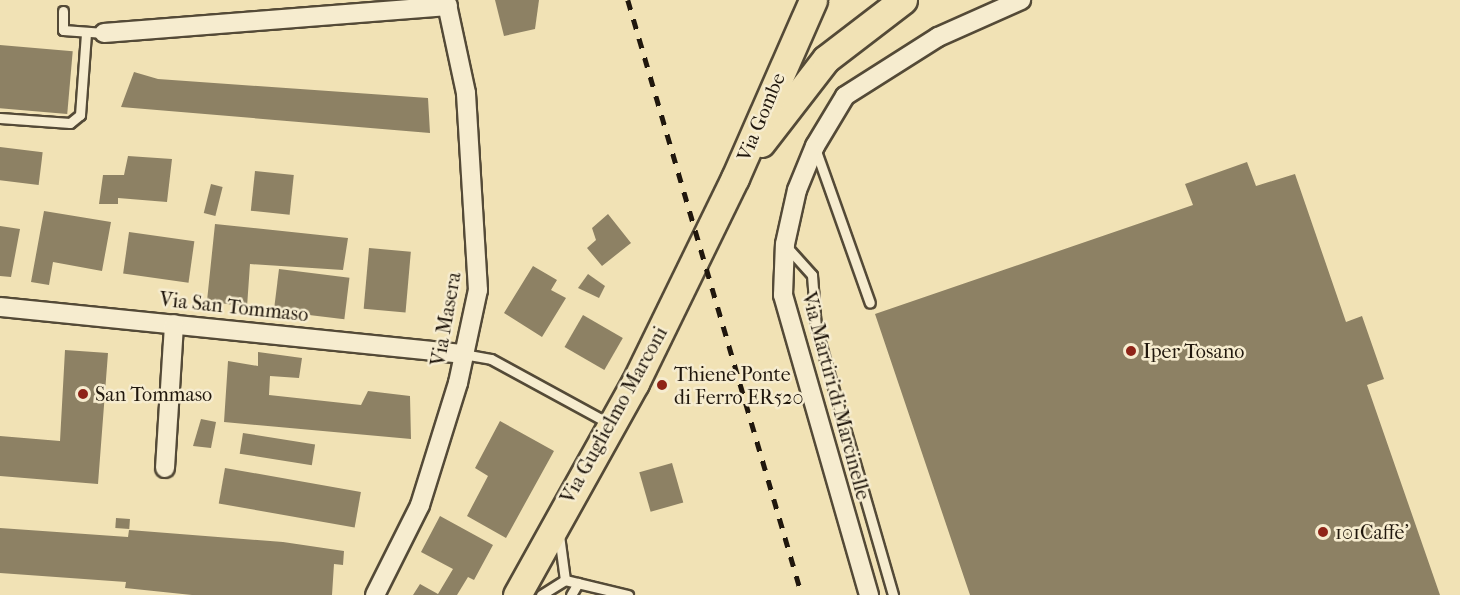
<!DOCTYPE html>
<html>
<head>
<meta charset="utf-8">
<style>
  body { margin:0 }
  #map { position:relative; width:1460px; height:595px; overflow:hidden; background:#f1e2b5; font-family:"IM FELL French Canon",serif }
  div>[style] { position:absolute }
  .building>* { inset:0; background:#8d8164; transform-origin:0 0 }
  .roads { filter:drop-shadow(2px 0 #544a37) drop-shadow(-2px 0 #544a37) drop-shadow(0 2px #544a37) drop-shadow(0 -2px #544a37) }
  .service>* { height:9px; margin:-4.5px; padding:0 4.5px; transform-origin:4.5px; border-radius:4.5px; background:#f6eccf }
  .minor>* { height:18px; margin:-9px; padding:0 9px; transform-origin:9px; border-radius:9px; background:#f6eccf }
  .primary>* { height:27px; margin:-13.5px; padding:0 13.5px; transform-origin:13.5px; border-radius:13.5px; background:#f1e2b5 }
  .rail>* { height:4.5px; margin-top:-2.25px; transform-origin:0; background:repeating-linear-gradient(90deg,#20170d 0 10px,transparent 0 20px) }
  .dots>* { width:16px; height:16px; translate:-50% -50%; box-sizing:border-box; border:3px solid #f6eccf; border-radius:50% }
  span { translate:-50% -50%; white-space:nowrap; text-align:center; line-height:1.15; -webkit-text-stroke:5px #f6eccf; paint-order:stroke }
  .street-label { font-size:20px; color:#20170d }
  .poi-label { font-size:20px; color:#20170d }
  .left { translate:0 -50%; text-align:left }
</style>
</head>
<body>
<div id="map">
  <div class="building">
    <div style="clip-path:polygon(495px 0,539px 0,535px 29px,504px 36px)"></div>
    <div style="left:0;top:45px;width:73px;height:63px;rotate:5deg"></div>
    <div style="clip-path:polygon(134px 72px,158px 79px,428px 98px,430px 133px,121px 107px)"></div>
    <div style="left:0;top:147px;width:43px;height:33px;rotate:7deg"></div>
    <div style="clip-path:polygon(128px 156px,172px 159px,167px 202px,118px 198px,118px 204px,99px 204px,103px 175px,124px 175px)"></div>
    <div style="clip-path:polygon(1247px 162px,1256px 186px,1295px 174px,1346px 322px,1362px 316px,1384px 379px,1367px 385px,1440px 595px,970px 595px,875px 314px,1193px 205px,1185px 184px)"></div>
    <div style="left:255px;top:171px;width:39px;height:40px;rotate:6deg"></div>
    <div style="left:211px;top:184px;width:12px;height:30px;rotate:14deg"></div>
    <div style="clip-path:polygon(44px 211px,111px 222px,102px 271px,53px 262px,49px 285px,31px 282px)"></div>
    <div style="clip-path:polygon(608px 214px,631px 243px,602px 266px,587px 248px,596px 240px,592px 228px)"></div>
    <div style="clip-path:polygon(215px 224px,348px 238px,343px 270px,250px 264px,247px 307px,207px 301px)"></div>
    <div style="clip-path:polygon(0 226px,20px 229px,11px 277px,0 276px)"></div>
    <div style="left:129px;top:232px;width:66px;height:42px;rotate:8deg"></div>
    <div style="left:369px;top:248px;width:42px;height:61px;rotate:5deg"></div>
    <div style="clip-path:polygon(533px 266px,557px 280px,551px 290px,566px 298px,542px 337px,504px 313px)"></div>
    <div style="left:279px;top:269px;width:71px;height:42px;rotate:7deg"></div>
    <div style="clip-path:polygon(588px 274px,605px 286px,599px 298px,578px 288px)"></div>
    <div style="left:583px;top:315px;width:46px;height:37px;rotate:30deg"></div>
    <div style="clip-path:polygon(65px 350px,108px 353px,98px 484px,0 476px,0 436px,60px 441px)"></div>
    <div style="clip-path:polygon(258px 352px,302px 358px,299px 378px,270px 376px,269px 395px,361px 405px,368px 391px,410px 396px,411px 439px,224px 422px,228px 361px,258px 366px)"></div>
    <div style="clip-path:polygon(201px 419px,216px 422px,211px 448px,193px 446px)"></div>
    <div style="clip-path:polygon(500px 421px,554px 451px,506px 538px,467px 516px,488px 476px,475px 468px)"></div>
    <div style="left:243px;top:433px;width:73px;height:21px;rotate:9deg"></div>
    <div style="left:672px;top:463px;width:41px;height:34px;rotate:74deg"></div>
    <div style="left:225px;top:468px;width:138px;height:36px;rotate:10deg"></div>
    <div style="clip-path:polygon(440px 516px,493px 545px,474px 580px,468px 577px,457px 595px,413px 595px,420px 584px,438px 594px,453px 569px,421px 552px)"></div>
    <div style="left:116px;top:518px;width:14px;height:10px;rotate:4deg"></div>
    <div style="clip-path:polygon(0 528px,128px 537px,129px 530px,283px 542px,344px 551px,343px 565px,334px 564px,332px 595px,192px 595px,125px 588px,126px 582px,0 573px)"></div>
  </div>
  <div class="roads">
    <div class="service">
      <div style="left:63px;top:11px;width:19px;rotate:90deg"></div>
      <div style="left:63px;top:30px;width:41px;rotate:4.2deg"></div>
      <div style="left:0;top:118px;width:70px;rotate:4.1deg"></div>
      <div style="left:70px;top:123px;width:13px;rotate:-39deg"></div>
      <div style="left:80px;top:115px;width:82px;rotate:-85.8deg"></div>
      <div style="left:815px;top:148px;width:164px;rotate:70.5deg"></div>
      <div style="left:786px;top:246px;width:39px;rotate:48deg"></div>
      <div style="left:812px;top:275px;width:53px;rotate:85.7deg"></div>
      <div style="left:816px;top:328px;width:278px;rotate:73.9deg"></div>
      <div style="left:463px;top:354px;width:28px;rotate:10deg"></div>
      <div style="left:491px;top:359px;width:136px;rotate:28.6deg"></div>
      <div style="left:559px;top:535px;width:45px;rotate:82.4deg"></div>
      <div style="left:541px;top:595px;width:28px;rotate:-32deg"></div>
      <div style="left:565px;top:580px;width:65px;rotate:13.4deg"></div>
      <div style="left:571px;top:595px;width:14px;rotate:-60deg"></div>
    </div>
    <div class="minor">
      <div style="left:104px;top:33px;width:345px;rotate:-4.5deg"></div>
      <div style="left:0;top:307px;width:465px;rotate:5.8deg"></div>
      <div style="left:165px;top:468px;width:144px;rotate:-86.4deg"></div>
      <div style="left:375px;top:595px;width:101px;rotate:-63.4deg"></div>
      <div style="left:420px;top:505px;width:128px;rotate:-72.7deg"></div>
      <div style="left:458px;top:383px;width:95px;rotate:-77.9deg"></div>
      <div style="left:478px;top:290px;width:197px;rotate:-93.5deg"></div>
      <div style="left:466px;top:93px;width:95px;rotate:-102.1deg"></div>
      <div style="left:869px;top:595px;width:312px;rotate:-106deg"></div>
      <div style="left:783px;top:295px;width:51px;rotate:-87.8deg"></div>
      <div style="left:785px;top:244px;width:55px;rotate:-77.5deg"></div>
      <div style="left:797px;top:190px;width:48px;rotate:-67.8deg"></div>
      <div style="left:815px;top:146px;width:58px;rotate:-59deg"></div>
      <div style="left:845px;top:96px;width:110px;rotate:-32.4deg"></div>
      <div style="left:938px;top:37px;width:91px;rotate:-24deg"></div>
    </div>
    <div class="primary">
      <div style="left:761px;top:143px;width:106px;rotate:-52.3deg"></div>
      <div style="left:826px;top:59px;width:97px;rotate:-37.5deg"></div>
      <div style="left:517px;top:595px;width:243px;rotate:-60.9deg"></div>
      <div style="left:635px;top:383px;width:228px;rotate:-64deg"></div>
      <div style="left:735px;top:178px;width:194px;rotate:-66.3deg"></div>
    </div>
  </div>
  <div class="rail">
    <div style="left:628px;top:0;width:620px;rotate:73.7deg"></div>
  </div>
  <div class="dots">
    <div style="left:1131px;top:351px;background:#8f2418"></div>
    <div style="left:662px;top:385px;background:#8f2418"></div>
    <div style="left:83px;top:394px;background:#8f2418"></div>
    <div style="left:1323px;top:532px;background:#8f2418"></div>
  </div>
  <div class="street-label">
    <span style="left:761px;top:117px;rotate:-67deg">Via Gombe</span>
    <span style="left:234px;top:307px;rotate:6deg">Via San Tommaso</span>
    <span style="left:446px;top:319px;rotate:-80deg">Via Masera</span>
    <span style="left:836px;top:396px;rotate:75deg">Via Martiri di Marcinelle</span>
    <span style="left:614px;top:415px;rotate:-61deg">Via Guglielmo Marconi</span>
  </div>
  <div class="poi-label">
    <span class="left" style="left:1143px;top:351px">Iper Tosano</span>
    <span class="left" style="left:674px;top:386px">Thiene Ponte<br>di Ferro ER520</span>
    <span class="left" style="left:95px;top:394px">San Tommaso</span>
    <span class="left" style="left:1335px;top:532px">101Caffe'</span>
  </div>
</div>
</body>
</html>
